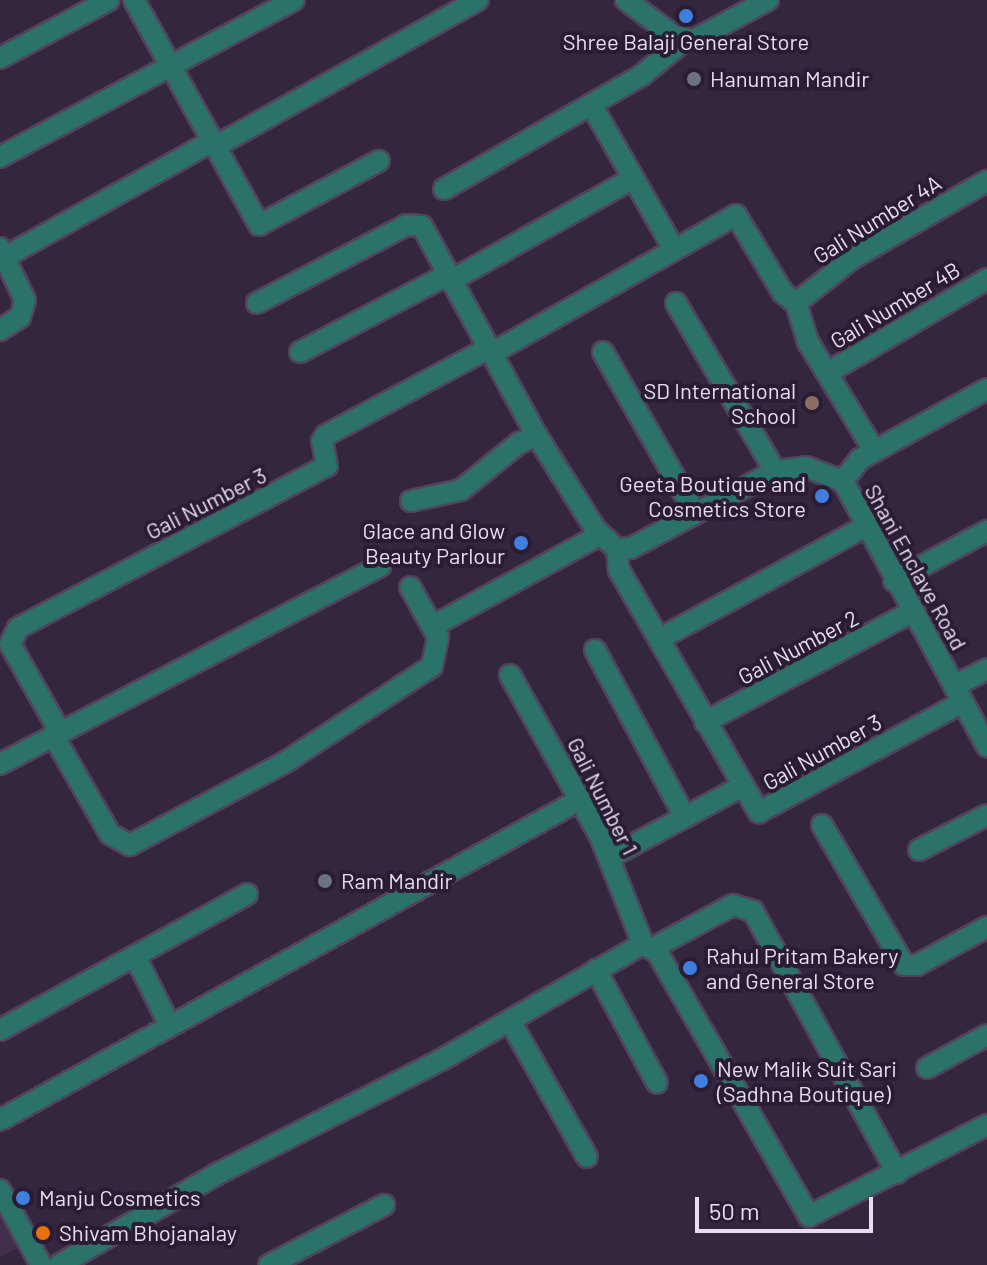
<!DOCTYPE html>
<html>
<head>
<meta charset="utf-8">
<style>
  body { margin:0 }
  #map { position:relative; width:987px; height:1265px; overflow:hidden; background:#352640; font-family:Barlow,sans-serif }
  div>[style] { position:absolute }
  .built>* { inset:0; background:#402e4d }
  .roads { filter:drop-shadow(2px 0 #52435c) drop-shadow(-2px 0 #52435c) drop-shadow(0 2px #52435c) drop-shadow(0 -2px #52435c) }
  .minor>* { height:20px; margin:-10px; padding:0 10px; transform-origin:10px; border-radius:10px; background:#2b7269 }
  .dots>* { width:22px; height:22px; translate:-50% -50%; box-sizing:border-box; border:4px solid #2b1c35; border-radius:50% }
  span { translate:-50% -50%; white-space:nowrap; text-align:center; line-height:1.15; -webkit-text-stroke:8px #2b1c35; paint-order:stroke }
  .poi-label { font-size:22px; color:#e8deef }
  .left { translate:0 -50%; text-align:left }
  .right { translate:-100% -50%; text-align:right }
  .street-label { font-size:22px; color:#e8deef }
  .scale { position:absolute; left:695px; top:1197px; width:178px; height:36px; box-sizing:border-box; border:4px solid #e8deef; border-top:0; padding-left:10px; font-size:24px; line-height:28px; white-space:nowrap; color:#e8deef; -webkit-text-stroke:6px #2b1c35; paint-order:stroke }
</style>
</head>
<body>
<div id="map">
  <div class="built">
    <div style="clip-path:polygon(0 1211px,20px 1247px,0 1257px)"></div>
  </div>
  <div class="roads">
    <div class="minor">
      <div style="left:134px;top:0;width:257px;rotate:60.9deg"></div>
      <div style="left:259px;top:225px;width:136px;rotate:-28.1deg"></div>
      <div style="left:626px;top:0;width:60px;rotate:36.9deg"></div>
      <div style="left:674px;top:36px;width:20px;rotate:11deg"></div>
      <div style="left:694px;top:40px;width:84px;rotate:-28.4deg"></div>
      <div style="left:0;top:58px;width:123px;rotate:-28deg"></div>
      <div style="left:592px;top:106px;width:165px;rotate:60.2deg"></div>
      <div style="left:214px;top:147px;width:302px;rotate:-29.1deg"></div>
      <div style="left:0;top:157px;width:333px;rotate:-28.1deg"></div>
      <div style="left:444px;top:189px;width:228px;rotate:-29.9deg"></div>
      <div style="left:642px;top:75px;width:55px;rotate:-39.1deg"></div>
      <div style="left:0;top:248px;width:58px;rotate:64.3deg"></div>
      <div style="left:25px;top:300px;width:18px;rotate:106deg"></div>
      <div style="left:20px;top:317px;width:24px;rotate:147deg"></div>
      <div style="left:5px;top:257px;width:236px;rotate:-29.2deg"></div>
      <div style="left:450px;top:281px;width:209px;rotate:-29.3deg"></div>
      <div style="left:257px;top:303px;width:169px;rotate:-27.5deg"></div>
      <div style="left:407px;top:225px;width:15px;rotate:4deg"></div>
      <div style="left:422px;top:226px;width:239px;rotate:61.3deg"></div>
      <div style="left:537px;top:436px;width:111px;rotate:57.9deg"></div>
      <div style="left:596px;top:530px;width:28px;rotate:42deg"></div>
      <div style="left:617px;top:549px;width:14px;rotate:-4deg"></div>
      <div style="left:631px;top:548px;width:163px;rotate:-28.1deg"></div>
      <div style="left:775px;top:471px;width:31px;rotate:-7deg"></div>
      <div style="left:806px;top:467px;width:40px;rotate:21deg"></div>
      <div style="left:676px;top:303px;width:195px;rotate:59.5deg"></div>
      <div style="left:796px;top:303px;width:73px;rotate:-38.3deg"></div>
      <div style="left:853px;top:258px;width:155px;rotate:-29.9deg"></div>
      <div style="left:300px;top:352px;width:166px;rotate:-27.6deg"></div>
      <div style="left:603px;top:352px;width:183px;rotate:60.2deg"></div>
      <div style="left:492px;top:353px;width:280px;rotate:-29.5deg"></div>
      <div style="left:736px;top:215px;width:91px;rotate:58.9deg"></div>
      <div style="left:783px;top:293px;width:16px;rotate:38deg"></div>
      <div style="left:796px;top:303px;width:41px;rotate:72.9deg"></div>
      <div style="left:808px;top:342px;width:127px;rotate:58.6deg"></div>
      <div style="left:827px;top:373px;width:186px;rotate:-30.4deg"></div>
      <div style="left:987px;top:389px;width:145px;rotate:151.1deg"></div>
      <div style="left:860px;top:459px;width:28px;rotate:128deg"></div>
      <div style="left:843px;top:481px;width:302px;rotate:61.5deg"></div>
      <div style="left:411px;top:501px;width:51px;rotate:-12.4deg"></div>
      <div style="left:461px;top:490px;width:75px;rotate:-39deg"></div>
      <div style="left:519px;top:443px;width:19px;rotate:-21deg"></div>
      <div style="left:617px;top:549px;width:21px;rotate:85deg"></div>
      <div style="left:619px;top:570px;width:280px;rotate:60deg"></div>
      <div style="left:759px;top:812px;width:232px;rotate:-28.3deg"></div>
      <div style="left:894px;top:581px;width:106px;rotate:-28.3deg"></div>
      <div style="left:433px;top:626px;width:190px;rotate:-28.6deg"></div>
      <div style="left:659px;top:639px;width:234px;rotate:-28.6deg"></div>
      <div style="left:595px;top:650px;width:190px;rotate:61.7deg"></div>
      <div style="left:685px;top:817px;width:85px;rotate:151.9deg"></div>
      <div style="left:510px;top:675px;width:184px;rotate:60.8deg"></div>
      <div style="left:600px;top:836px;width:116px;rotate:68.3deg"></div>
      <div style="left:954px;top:686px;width:37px;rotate:-27deg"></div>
      <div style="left:705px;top:722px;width:234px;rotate:-28deg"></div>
      <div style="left:60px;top:732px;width:101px;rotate:-119.6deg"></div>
      <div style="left:10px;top:644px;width:18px;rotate:-63deg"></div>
      <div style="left:18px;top:628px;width:349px;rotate:-27.7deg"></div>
      <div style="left:327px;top:466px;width:25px;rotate:-101deg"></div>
      <div style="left:322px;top:441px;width:7px;rotate:-56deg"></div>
      <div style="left:326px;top:435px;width:185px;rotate:-28.1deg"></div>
      <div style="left:53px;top:735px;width:114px;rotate:60.1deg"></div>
      <div style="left:110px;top:834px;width:23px;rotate:29deg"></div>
      <div style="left:130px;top:845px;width:178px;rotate:-28.1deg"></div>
      <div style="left:287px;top:761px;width:173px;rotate:-33.2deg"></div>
      <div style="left:432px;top:666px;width:30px;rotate:-78deg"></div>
      <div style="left:438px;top:637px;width:57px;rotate:-119.2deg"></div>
      <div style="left:0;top:764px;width:429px;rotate:-27.5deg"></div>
      <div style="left:685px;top:817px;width:64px;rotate:-28.2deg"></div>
      <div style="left:822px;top:825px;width:162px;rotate:59.6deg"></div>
      <div style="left:904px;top:965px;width:13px"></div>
      <div style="left:917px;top:965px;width:80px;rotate:-28.5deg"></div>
      <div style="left:919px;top:850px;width:76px;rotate:-27.2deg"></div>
      <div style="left:653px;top:948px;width:91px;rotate:-28.3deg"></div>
      <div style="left:733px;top:905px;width:21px;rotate:17deg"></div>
      <div style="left:753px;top:911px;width:299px;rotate:61.2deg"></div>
      <div style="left:135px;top:956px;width:78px;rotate:63.4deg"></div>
      <div style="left:596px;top:970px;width:128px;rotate:61.6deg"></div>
      <div style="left:510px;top:1021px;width:156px;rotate:60.5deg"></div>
      <div style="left:0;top:1030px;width:282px;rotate:-28.8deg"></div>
      <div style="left:927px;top:1068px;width:68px;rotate:-28.8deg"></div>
      <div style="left:0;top:1120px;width:664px;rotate:-28.92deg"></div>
      <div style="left:0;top:1190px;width:85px;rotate:61.3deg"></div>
      <div style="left:59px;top:1265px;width:187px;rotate:-29.9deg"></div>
      <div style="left:221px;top:1172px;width:247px;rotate:-27deg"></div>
      <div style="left:441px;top:1060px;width:233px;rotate:-29.9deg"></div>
      <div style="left:643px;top:944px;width:16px;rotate:30deg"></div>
      <div style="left:657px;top:952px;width:305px;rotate:60.1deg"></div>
      <div style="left:809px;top:1216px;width:200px;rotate:-27.1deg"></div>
      <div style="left:269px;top:1265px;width:130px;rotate:-27.6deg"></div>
    </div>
  </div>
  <div class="dots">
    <div style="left:686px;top:16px;background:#3f7fe0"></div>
    <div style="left:694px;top:79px;background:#6b7280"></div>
    <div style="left:812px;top:403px;background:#8d6e63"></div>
    <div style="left:822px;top:496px;background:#3f7fe0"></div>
    <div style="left:521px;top:543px;background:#3f7fe0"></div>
    <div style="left:325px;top:881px;background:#6b7280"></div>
    <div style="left:690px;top:968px;background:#3f7fe0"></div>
    <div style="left:701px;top:1081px;background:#3f7fe0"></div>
    <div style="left:23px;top:1198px;background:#3f7fe0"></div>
    <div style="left:43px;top:1233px;background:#e8710a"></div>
  </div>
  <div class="poi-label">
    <span style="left:686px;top:42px">Shree Balaji General Store</span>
    <span class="left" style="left:710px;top:79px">Hanuman Mandir</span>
    <span class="right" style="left:796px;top:403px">SD International<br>School</span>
    <span class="right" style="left:806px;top:496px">Geeta Boutique and<br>Cosmetics Store</span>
    <span class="right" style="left:505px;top:543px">Glace and Glow<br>Beauty Parlour</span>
    <span class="left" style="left:341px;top:881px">Ram Mandir</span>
    <span class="left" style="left:706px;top:968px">Rahul Pritam Bakery<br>and General Store</span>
    <span class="left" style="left:717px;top:1081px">New Malik Suit Sari<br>(Sadhna Boutique)</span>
    <span class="left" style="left:39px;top:1198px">Manju Cosmetics</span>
    <span class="left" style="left:59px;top:1233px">Shivam Bhojanalay</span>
  </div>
  <div class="street-label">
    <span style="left:877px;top:219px;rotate:-32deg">Gali Number 4A</span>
    <span style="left:895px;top:305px;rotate:-31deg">Gali Number 4B</span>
    <span style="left:206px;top:503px;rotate:-27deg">Gali Number 3</span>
    <span style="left:916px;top:567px;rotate:61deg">Shani Enclave Road</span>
    <span style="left:798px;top:647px;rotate:-28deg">Gali Number 2</span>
    <span style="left:822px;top:752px;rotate:-29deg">Gali Number 3</span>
    <span style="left:603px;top:796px;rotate:63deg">Gali Number 1</span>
  </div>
  <div class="scale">50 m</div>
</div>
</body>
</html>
